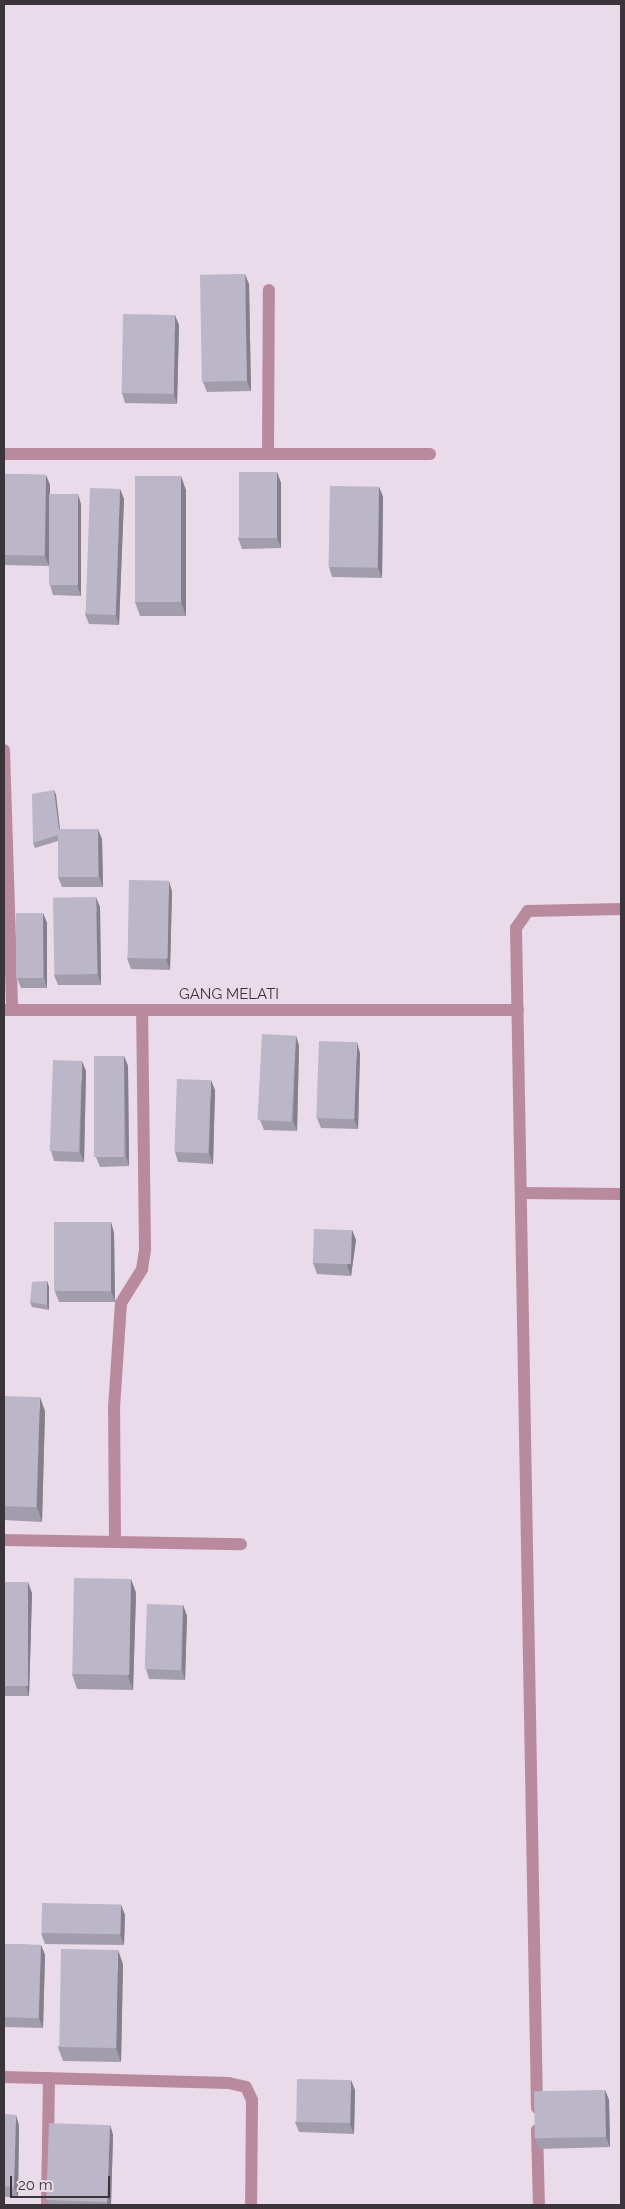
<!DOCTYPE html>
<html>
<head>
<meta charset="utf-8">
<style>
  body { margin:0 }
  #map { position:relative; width:625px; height:2209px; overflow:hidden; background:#e9dbe9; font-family:Raleway,sans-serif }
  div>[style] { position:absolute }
  .minor>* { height:12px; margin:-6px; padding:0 6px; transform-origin:6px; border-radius:6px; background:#b98a9d }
  .wall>* { inset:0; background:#a19dac }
  .shaded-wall>* { inset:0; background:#837f8c }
  .building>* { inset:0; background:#bbb6c8; transform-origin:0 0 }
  span { translate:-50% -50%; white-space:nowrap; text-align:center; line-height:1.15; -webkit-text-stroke:4.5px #e9dbe9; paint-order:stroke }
  .street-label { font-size:15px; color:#3b353b }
  .frame { position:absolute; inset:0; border:5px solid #3b353b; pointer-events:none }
  .scale { position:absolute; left:10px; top:2176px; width:100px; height:22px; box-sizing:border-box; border:2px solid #3b353b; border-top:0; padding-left:6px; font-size:15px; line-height:18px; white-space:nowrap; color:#3b353b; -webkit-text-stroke:4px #e9dbe9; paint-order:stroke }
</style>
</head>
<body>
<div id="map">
  <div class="minor">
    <div style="left:4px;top:454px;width:426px"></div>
    <div style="left:268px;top:454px;width:164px;rotate:-89.7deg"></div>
    <div style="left:4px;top:750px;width:260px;rotate:88.2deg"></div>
    <div style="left:4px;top:1010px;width:514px"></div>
    <div style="left:521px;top:1193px;width:100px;rotate:0.6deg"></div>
    <div style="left:4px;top:1540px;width:237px;rotate:1deg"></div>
    <div style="left:115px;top:1541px;width:133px;rotate:-90.4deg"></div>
    <div style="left:114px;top:1408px;width:105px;rotate:-86.2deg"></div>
    <div style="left:121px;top:1303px;width:40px;rotate:-58deg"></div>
    <div style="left:142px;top:1269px;width:20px;rotate:-81deg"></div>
    <div style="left:145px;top:1249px;width:238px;rotate:-90.7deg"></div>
    <div style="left:4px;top:2077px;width:225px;rotate:1.5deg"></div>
    <div style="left:229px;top:2083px;width:17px;rotate:13deg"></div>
    <div style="left:246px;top:2087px;width:14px;rotate:65deg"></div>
    <div style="left:252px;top:2100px;width:105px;rotate:90.5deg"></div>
    <div style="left:537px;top:2108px;width:1180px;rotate:-91.02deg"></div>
    <div style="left:516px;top:928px;width:21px;rotate:-55deg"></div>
    <div style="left:528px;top:911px;width:93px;rotate:-1.2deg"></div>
    <div style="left:537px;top:2130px;width:75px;rotate:88.5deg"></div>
    <div style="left:47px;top:2205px;width:127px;rotate:-89.1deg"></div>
  </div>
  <div class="wall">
    <div style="clip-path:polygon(249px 284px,251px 391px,207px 392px,203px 382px)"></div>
    <div style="clip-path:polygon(179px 325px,177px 404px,125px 403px,122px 393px)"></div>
    <div style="clip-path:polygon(277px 472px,281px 483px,281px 548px,242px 549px,238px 538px)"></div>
    <div style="clip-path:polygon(4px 474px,46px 475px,50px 485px,50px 494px,81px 504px,81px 596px,53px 595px,50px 585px,49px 522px,49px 566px,4px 565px)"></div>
    <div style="clip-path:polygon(379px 487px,383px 497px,382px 578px,332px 577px,329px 567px)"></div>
    <div style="clip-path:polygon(120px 489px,124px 499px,119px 625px,89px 624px,85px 614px)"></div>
    <div style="clip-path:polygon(186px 490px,186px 616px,140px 616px,135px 602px)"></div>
    <div style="clip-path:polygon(54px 790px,56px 795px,60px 829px,102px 839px,103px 887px,62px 887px,58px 877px,58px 841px,35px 848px,33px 843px)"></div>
    <div style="clip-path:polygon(172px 891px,170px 970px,131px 969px,127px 958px)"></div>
    <div style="clip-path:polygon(100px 907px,101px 985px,58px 985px,54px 975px)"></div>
    <div style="clip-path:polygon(43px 913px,47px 923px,47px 988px,21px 988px,17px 978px)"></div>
    <div style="clip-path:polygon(296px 1036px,299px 1046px,297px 1131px,264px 1130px,260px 1120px)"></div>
    <div style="clip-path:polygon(360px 1053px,358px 1129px,321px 1128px,317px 1118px)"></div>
    <div style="clip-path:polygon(124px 1056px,128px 1066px,129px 1166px,100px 1167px,96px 1157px)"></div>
    <div style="clip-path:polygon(86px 1071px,84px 1162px,54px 1161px,51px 1151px)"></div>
    <div style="clip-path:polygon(215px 1090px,213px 1164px,178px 1162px,175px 1152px)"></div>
    <div style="clip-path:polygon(111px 1222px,114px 1233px,115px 1302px,59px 1302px,55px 1292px)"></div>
    <div style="clip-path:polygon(352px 1230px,356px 1240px,351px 1276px,317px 1274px,313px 1263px)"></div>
    <div style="clip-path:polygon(47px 1281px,49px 1287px,49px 1310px,32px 1307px,30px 1302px)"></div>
    <div style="clip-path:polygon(4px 1396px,45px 1411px,42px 1522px,4px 1520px)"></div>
    <div style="clip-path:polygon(131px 1579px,136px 1593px,133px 1690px,77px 1689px,72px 1674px)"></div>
    <div style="clip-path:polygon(4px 1582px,32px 1593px,29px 1696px,4px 1696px)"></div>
    <div style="clip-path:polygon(183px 1605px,187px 1616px,185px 1680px,149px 1679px,146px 1669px)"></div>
    <div style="clip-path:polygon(121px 1905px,125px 1915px,124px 1945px,45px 1944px,41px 1933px)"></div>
    <div style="clip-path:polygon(4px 1944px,41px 1945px,45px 1955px,43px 2028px,4px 2027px)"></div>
    <div style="clip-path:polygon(123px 1964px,121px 2062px,63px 2061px,58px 2047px)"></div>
    <div style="clip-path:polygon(355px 2090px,354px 2134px,299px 2132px,295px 2122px)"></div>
    <div style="clip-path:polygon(605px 2090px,609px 2100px,610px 2147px,539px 2149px,535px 2138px)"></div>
    <div style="clip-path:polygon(4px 2114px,19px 2125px,18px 2197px,4px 2197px)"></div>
    <div style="clip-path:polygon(110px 2125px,113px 2135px,111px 2205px,49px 2205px,47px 2200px)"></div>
  </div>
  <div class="shaded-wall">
    <div style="clip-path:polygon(245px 274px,249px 284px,251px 391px,247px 381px)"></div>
    <div style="clip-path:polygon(175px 315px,179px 325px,177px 404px,174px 394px)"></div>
    <div style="clip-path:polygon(277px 472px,281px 483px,281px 548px,277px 538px)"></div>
    <div style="clip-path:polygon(46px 475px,50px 485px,49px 566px,45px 556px)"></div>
    <div style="clip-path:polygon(181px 476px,186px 490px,186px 616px,181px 602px)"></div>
    <div style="clip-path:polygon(379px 487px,383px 497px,382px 578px,378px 568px)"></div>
    <div style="clip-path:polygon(120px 489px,124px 499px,119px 625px,116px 615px)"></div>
    <div style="clip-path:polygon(78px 494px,81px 504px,81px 596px,77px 585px)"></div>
    <div style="clip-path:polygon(54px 790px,56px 795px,61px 840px,59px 834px)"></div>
    <div style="clip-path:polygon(98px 829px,102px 839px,103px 887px,99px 876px)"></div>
    <div style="clip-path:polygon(169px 881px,172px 891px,170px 970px,166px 959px)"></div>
    <div style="clip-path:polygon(96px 897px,100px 907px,101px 985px,98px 974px)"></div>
    <div style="clip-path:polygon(43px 913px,47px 923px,47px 988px,44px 977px)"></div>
    <div style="clip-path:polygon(296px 1036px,299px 1046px,297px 1131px,293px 1120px)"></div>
    <div style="clip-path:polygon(357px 1042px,360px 1053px,358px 1129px,354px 1119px)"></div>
    <div style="clip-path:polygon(124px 1056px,128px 1066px,129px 1166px,126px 1156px)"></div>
    <div style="clip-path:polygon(82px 1061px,86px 1071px,84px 1162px,80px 1152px)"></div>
    <div style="clip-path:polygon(211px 1080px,215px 1090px,213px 1164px,209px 1153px)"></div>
    <div style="clip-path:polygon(111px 1222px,114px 1233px,115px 1302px,111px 1291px)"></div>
    <div style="clip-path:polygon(352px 1230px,356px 1240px,351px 1276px,347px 1265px)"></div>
    <div style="clip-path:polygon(47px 1281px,49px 1287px,49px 1310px,47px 1305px)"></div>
    <div style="clip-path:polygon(40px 1397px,45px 1411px,42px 1522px,37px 1507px)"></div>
    <div style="clip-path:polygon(131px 1579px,136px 1593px,133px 1690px,128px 1676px)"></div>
    <div style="clip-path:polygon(28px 1582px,32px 1593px,29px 1696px,26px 1686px)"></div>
    <div style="clip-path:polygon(183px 1605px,187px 1616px,185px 1680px,182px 1670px)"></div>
    <div style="clip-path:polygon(121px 1905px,125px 1915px,124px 1945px,120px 1935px)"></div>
    <div style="clip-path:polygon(41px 1945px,45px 1955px,43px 2028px,39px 2018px)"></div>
    <div style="clip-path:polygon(118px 1950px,123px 1964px,121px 2062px,116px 2048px)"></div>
    <div style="clip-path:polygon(351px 2080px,355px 2090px,354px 2134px,350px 2124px)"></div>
    <div style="clip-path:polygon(605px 2090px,609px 2100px,610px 2147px,606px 2137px)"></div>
    <div style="clip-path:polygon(16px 2115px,19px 2125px,18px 2197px,14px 2187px)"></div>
    <div style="clip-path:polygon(110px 2125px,113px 2135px,111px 2205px,109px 2205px,107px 2202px)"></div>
  </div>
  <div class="building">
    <div style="left:245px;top:274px;width:107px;height:45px;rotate:89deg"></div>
    <div style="left:123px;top:314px;width:52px;height:79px;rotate:1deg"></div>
    <div style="left:277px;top:472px;width:66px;height:38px;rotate:90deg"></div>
    <div style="left:4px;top:474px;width:42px;height:81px;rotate:1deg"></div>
    <div style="left:135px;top:476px;width:46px;height:126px"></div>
    <div style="left:330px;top:486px;width:49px;height:81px;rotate:1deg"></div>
    <div style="left:90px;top:488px;width:30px;height:126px;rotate:2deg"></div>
    <div style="left:49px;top:494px;width:29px;height:91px"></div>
    <div style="clip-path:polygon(54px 790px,59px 829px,58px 829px,58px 835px,33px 843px,32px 794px)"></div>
    <div style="left:58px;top:829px;width:40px;height:48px"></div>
    <div style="left:129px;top:880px;width:40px;height:78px;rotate:1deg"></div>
    <div style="left:96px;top:897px;width:77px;height:43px;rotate:89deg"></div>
    <div style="left:16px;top:913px;width:27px;height:65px"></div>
    <div style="left:262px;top:1034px;width:34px;height:86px;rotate:3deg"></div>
    <div style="left:319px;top:1041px;width:38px;height:77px;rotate:2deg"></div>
    <div style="left:94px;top:1056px;width:30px;height:101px"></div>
    <div style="left:53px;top:1060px;width:29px;height:91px;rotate:2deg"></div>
    <div style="left:177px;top:1079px;width:34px;height:73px;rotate:2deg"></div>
    <div style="left:111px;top:1222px;width:69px;height:57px;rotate:90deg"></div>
    <div style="left:314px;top:1229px;width:38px;height:34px;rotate:2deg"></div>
    <div style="clip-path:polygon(47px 1281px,47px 1305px,30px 1302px,32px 1282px)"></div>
    <div style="left:4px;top:1396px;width:36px;height:110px;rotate:2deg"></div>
    <div style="left:74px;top:1578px;width:57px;height:96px;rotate:1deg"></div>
    <div style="left:4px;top:1582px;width:24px;height:104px"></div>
    <div style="left:147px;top:1604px;width:36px;height:65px;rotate:2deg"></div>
    <div style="left:42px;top:1903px;width:79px;height:30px;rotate:1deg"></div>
    <div style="left:4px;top:1944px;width:37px;height:73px;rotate:2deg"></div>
    <div style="left:61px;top:1949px;width:57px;height:98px;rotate:1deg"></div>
    <div style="left:297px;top:2079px;width:54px;height:43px;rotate:1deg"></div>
    <div style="left:605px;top:2090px;width:47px;height:71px;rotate:89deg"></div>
    <div style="clip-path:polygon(4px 2114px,16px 2115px,14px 2187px,4px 2186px)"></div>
    <div style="left:49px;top:2123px;width:61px;height:77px;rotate:2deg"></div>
  </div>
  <div class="street-label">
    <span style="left:229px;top:995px">GANG MELATI</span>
  </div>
  <div class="frame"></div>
  <div class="scale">20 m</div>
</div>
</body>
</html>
